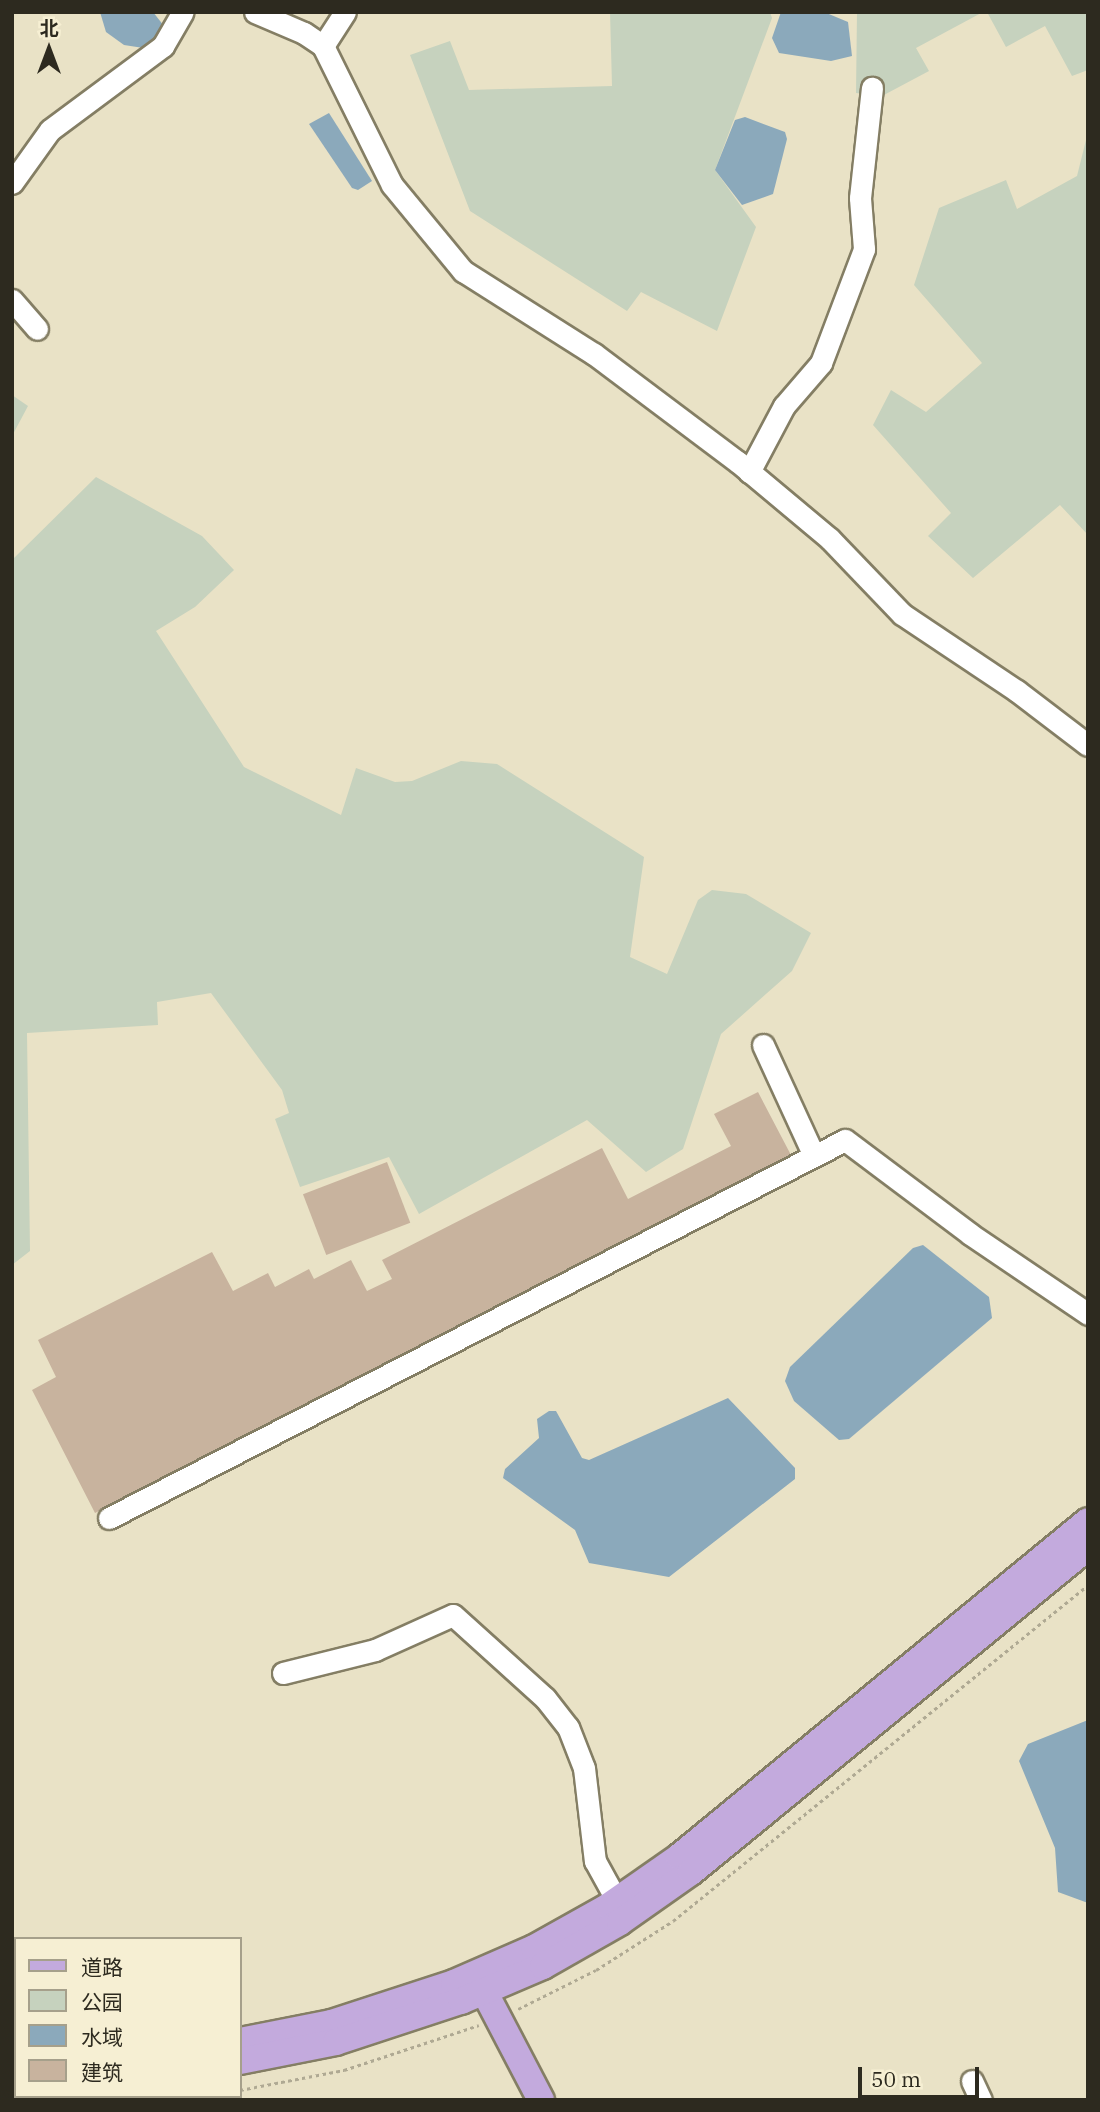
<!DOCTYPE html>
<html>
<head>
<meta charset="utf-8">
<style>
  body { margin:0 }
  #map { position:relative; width:1100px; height:2112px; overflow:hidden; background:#e9e2c6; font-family:"IBM Plex Serif","Noto Sans SC",serif }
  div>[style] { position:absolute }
  .green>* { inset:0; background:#c6d2be }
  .water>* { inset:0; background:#8ba9bb }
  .building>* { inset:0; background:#c8b39e; transform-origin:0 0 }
  .path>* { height:2.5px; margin-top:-1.25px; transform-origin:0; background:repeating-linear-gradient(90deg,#afa993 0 3.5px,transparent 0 7px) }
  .roads { filter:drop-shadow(2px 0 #847e64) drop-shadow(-2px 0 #847e64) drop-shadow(0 2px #847e64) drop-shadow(0 -2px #847e64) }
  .minor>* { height:21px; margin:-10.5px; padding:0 10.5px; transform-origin:10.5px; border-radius:10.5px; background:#fff }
  .major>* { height:26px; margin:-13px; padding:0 13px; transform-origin:13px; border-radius:13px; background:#c3aadd }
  span { translate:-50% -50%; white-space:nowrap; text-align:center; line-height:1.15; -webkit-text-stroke:6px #f6efd3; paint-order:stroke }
  .frame { position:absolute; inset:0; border:14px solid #2d2a1f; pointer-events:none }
  .legend { position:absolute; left:14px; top:1937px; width:228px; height:161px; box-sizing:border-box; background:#f6efd3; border:2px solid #a6a08b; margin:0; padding:9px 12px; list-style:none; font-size:21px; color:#2d2a1f }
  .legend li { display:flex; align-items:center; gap:14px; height:35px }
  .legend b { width:35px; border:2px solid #a6a08b }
  .north { position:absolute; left:14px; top:14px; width:70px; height:70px; -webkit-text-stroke:5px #f6efd3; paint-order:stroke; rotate:0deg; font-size:19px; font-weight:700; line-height:28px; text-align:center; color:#2d2a1f }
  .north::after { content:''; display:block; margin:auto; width:24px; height:32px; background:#2d2a1f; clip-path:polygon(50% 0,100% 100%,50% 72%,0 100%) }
  .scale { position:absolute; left:858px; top:2067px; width:121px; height:32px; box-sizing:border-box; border:4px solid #2d2a1f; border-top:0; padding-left:9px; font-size:21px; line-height:24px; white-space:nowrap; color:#2d2a1f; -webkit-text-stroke:5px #f6efd3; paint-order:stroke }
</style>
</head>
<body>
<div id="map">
  <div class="green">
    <div style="clip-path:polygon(610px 12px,770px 12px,772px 18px,715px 170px,756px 227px,717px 331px,641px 292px,627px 311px,470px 211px,410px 55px,450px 41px,469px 90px,612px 86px)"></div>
    <div style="clip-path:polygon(857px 12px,983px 12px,916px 48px,929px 71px,882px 96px,856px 93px)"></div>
    <div style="clip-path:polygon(987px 12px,1088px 12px,1088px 70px,1072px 76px,1045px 26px,1006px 47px)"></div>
    <div style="clip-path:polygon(1088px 132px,1088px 535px,1060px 505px,973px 578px,928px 536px,951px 513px,873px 425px,891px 390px,926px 412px,982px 363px,914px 285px,939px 208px,1006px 180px,1017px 209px,1077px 176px)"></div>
    <div style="clip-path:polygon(12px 395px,28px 406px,12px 436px)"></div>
    <div style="clip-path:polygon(96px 477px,202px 536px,234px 570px,195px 607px,156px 631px,244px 767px,341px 815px,356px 768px,395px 782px,412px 781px,461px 761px,497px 764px,644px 857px,630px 957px,667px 974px,698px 900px,712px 890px,746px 894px,811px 933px,792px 971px,721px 1034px,683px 1149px,646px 1172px,587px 1120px,419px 1214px,389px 1157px,300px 1187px,275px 1119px,289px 1113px,282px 1090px,211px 993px,157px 1002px,158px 1025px,27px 1033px,30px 1251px,12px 1265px,12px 560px)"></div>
  </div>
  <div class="water">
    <div style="clip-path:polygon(100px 12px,153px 12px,164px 26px,150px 49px,124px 45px,106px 32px)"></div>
    <div style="clip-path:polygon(781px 12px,824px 12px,848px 22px,852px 56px,831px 61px,779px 53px,772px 38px)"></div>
    <div style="clip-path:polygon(329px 113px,372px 181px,358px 190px,352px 188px,309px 124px)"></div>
    <div style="clip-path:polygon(745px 117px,785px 132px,787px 139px,773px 194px,742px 205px,715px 170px,735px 120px)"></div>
    <div style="clip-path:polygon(923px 1245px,989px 1297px,992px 1318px,849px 1439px,839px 1440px,794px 1401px,785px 1381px,790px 1367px,913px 1248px)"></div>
    <div style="clip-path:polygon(728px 1398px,795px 1468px,795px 1479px,669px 1577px,589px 1563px,575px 1530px,503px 1478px,505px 1469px,539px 1438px,537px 1419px,549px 1411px,556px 1411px,582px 1458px,589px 1460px)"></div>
    <div style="clip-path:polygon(1088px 1720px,1088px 1903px,1058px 1892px,1055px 1848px,1019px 1761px,1028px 1744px)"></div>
  </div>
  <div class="building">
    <div style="clip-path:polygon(758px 1092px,792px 1157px,95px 1513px,32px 1390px,56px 1377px,38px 1340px,212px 1252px,233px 1291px,268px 1273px,275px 1287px,309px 1269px,314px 1279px,351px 1260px,367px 1291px,392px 1279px,382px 1260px,602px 1148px,628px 1199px,731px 1146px,714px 1114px)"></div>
    <div style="left:387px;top:1162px;width:65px;height:90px;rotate:69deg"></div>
  </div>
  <div class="path">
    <div style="left:518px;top:2009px;width:87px;rotate:-26.6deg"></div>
    <div style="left:596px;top:1970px;width:91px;rotate:-32.5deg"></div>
    <div style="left:673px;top:1921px;width:534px;rotate:-38.99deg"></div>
    <div style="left:240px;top:2090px;width:106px;rotate:-10.9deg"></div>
    <div style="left:344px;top:2070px;width:142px;rotate:-18.4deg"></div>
    <div style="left:12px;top:2095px;width:4px"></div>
    <div style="left:92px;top:2096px;width:66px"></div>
  </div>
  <div class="roads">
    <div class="minor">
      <div style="left:255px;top:12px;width:53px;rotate:23.2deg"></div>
      <div style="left:304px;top:33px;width:23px;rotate:34deg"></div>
      <div style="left:323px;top:46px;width:155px;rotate:63.6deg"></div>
      <div style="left:392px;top:185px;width:112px;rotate:50.5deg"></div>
      <div style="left:463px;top:271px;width:155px;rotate:32.4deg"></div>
      <div style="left:594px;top:354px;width:180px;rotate:36.9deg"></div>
      <div style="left:738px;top:462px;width:120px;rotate:39.9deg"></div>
      <div style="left:830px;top:539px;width:104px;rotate:46.2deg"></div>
      <div style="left:902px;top:614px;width:138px;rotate:33.8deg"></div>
      <div style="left:1017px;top:691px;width:89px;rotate:37.3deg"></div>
      <div style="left:323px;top:46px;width:40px;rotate:-57.1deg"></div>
      <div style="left:12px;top:183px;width:65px;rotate:-54.4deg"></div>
      <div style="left:50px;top:130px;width:141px;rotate:-36.6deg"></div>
      <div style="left:163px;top:46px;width:39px;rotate:-60deg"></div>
      <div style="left:12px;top:300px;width:38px;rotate:49deg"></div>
      <div style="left:749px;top:472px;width:75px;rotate:-62.1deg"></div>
      <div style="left:784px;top:406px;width:57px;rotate:-49.3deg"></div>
      <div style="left:821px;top:363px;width:122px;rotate:-69.3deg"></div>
      <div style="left:864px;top:249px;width:51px;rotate:-94.5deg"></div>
      <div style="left:860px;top:198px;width:111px;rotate:-83.8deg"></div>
      <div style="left:763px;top:1045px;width:122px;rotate:65.3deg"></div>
      <div style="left:109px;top:1518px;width:827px;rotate:-27.18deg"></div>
      <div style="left:845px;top:1140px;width:156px;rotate:36.9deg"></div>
      <div style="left:970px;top:1234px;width:143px;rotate:34.1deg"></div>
      <div style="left:283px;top:1673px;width:95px;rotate:-14deg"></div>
      <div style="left:375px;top:1650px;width:85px;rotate:-24.2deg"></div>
      <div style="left:453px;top:1615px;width:124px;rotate:42.1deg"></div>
      <div style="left:545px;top:1698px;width:37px;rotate:52deg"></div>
      <div style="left:568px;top:1727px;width:44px;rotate:68.7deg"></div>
      <div style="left:584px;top:1768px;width:94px;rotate:83.3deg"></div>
      <div style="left:595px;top:1861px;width:46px;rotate:61.2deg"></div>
      <div style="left:972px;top:2081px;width:21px;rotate:65deg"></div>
    </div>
    <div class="major">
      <div style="left:484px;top:1991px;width:123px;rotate:62.4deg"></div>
      <div style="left:240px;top:2041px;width:93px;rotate:-11.2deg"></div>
      <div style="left:331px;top:2023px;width:129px;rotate:-18deg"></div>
      <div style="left:454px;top:1983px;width:87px;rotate:-23.6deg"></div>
      <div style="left:534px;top:1948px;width:86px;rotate:-29.2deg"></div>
      <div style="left:609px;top:1906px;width:85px;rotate:-35deg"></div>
      <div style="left:679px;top:1857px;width:529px;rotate:-39.4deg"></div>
      <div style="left:12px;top:2046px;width:4px"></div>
      <div style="left:240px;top:2061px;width:98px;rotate:-11.2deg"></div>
      <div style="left:336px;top:2042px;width:132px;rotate:-18.2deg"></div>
      <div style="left:461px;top:2001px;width:89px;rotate:-23.1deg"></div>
      <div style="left:543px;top:1966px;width:89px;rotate:-29.7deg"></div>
      <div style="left:620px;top:1922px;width:87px;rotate:-35.2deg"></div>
      <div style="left:691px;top:1872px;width:513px;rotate:-39.31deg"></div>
      <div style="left:12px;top:2065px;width:4px"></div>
    </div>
  </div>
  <div class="frame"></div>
  <ul class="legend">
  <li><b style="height:9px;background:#c3aadd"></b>道路</li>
  <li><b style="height:19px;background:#c6d2be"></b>公园</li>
  <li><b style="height:19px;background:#8ba9bb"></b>水域</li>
  <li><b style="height:19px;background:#c8b39e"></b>建筑</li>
  </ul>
  <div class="north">北</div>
  <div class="scale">50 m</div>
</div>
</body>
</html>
